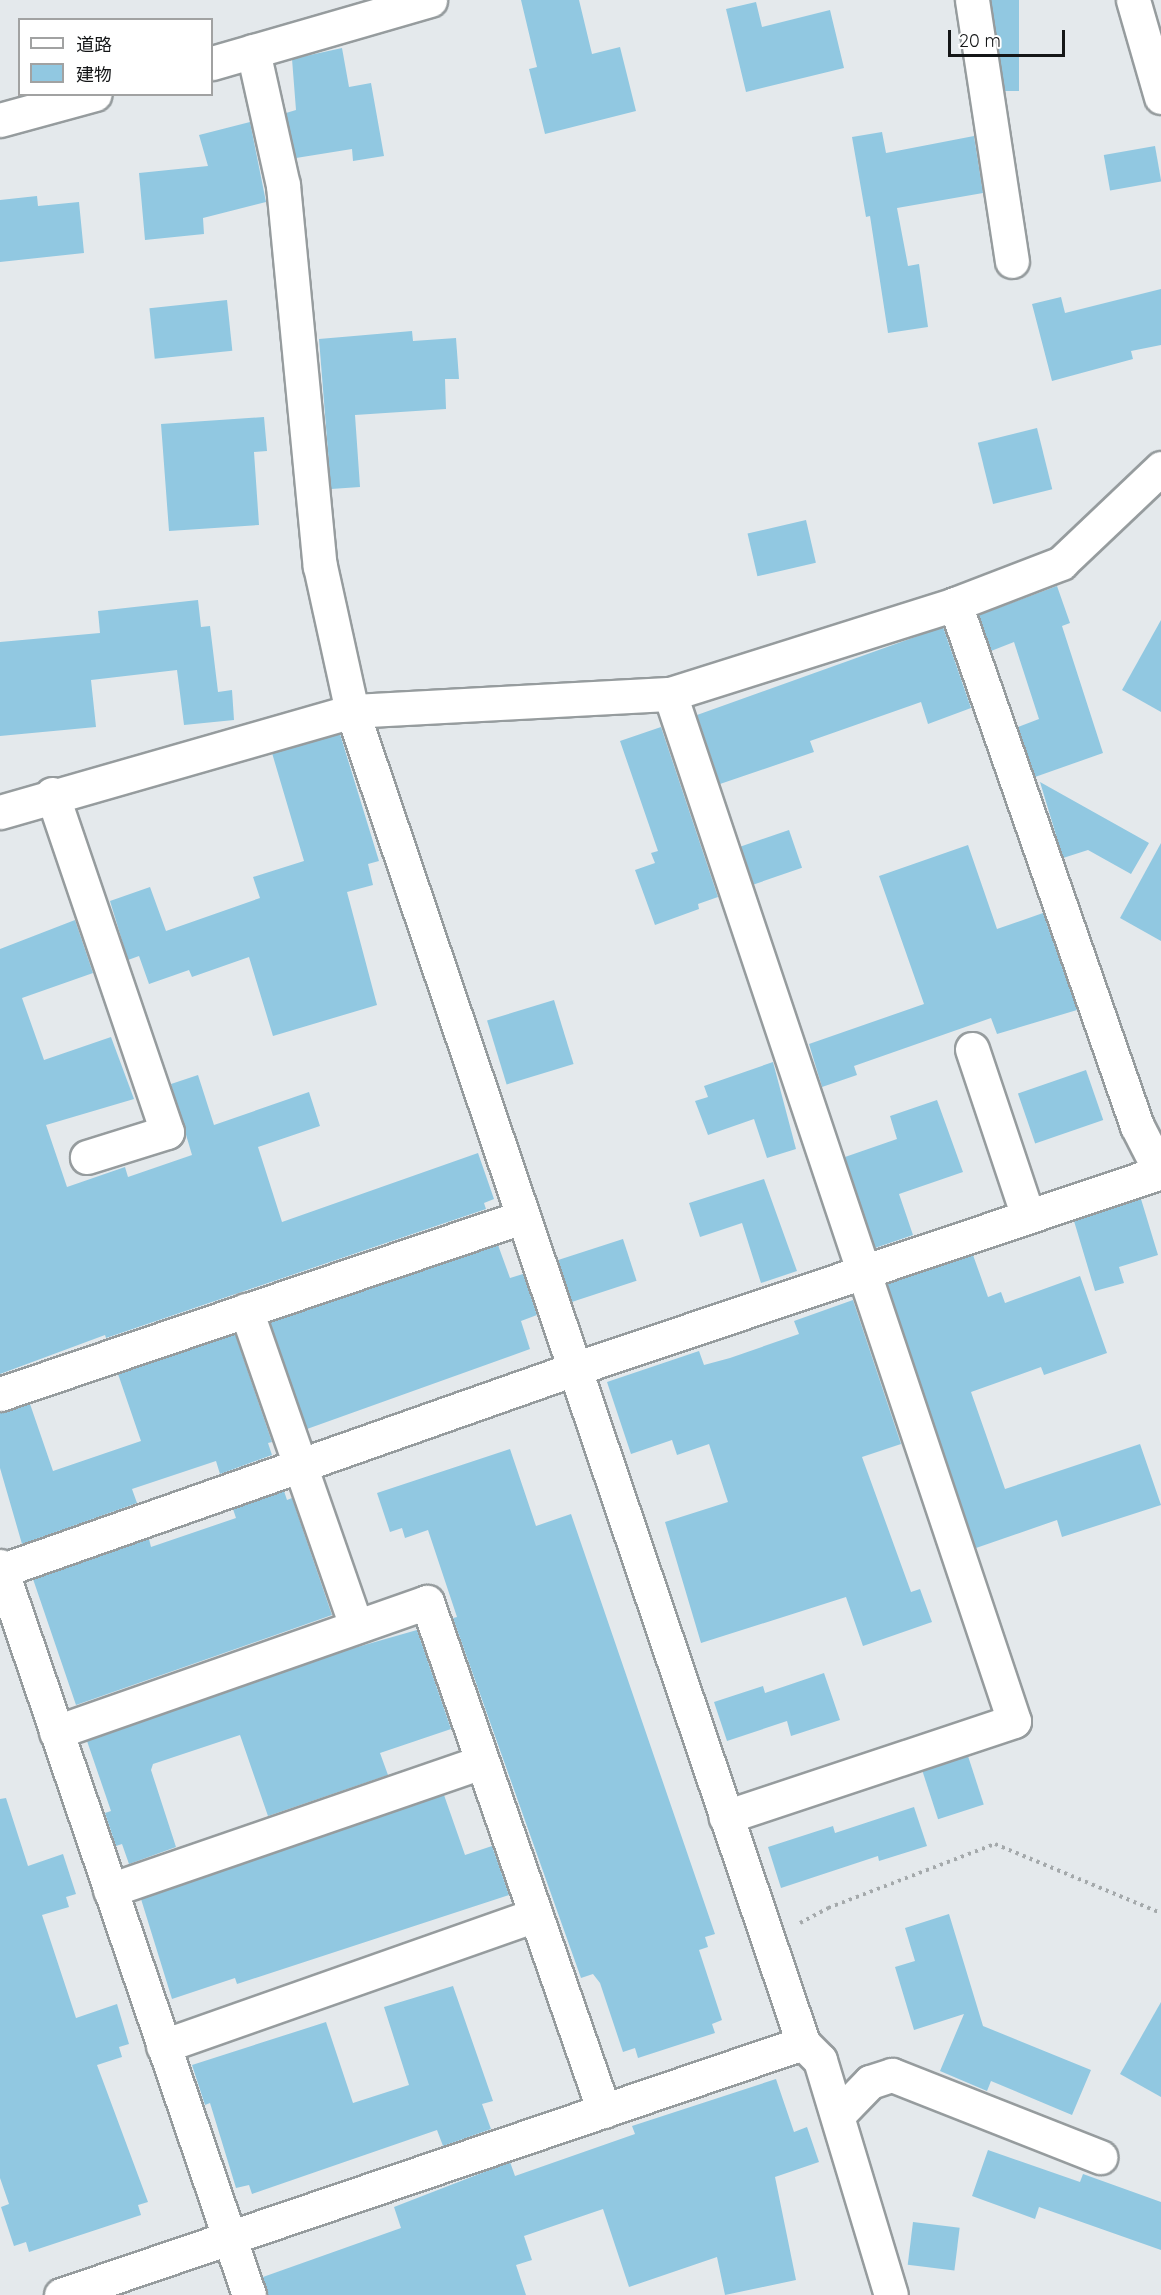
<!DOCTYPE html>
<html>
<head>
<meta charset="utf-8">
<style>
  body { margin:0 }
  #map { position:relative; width:1161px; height:2295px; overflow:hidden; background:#e4e9ec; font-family:Quicksand,"Noto Sans JP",sans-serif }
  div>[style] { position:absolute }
  .building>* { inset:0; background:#91c8e1; transform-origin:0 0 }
  .path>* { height:4px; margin-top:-2px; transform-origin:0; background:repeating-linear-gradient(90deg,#a4a9ab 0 3px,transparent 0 7.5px) }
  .roads { filter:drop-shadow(2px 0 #969c9e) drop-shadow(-2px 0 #969c9e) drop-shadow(0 2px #969c9e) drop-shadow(0 -2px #969c9e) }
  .minor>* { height:33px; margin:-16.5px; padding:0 16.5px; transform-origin:16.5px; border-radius:16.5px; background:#fff }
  span { translate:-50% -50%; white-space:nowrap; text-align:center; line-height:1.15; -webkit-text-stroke:4.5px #fff; paint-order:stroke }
  .legend { position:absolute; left:18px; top:18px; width:195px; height:78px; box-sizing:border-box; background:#fff; border:2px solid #a1a2a2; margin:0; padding:8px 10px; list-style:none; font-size:18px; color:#141617 }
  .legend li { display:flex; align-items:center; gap:12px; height:30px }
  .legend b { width:30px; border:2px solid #a1a2a2 }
  .scale { position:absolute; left:948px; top:30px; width:117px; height:27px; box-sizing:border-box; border:3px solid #141617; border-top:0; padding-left:8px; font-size:18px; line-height:21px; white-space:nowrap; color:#141617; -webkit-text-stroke:4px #fff; paint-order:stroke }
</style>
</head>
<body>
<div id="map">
  <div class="building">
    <div style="clip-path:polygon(521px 0,579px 0,592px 54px,620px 47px,636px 111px,545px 134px,529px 69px,537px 67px)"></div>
    <div style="left:991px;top:0;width:28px;height:91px"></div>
    <div style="clip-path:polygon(756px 2px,762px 27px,830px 10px,844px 68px,746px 92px,726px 9px)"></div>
    <div style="clip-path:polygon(342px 48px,349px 87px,371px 83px,384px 156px,353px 161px,352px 149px,296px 158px,286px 113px,296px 110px,292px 59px)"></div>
    <div style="clip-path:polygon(250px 122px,266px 202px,203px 218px,204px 234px,145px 240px,139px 173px,208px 166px,199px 135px)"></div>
    <div style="clip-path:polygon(882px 132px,886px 153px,974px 136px,983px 193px,897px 208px,908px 266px,919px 264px,928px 327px,888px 333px,870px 216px,866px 217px,852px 137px)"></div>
    <div style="left:1155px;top:146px;width:36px;height:52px;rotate:80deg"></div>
    <div style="clip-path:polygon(37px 196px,38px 206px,79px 202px,84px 253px,0 262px,0 200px)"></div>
    <div style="clip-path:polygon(1161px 289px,1161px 345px,1131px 351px,1133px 359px,1052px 381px,1032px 304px,1061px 297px,1065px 313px)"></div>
    <div style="left:227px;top:300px;width:51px;height:78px;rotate:84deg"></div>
    <div style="clip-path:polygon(412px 331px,413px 341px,456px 338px,459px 379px,445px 379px,446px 409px,355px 415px,360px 487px,331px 489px,319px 339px)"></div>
    <div style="clip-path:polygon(264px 417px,267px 451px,254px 452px,259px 525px,169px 531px,161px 424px)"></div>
    <div style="left:1037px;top:428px;width:63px;height:61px;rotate:76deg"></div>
    <div style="left:806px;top:520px;width:44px;height:60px;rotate:77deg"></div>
    <div style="clip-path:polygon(1057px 586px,1070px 623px,1062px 626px,1103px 753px,1035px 777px,1018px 727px,1039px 719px,1014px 642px,991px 651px,979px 615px)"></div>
    <div style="clip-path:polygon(198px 600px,201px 627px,210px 626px,218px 692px,232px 690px,234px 720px,184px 725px,177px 670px,91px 680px,96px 727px,0 736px,0 642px,100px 633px,98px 611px)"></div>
    <div style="clip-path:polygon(1161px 620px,1161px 712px,1122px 690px)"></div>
    <div style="clip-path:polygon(943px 627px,971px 708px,928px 724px,921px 702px,810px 741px,814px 752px,720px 784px,697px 715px)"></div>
    <div style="clip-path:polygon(661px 727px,718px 897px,698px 904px,699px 909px,655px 925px,635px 870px,655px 863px,651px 853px,658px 851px,620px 741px)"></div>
    <div style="clip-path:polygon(340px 734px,379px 861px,368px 864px,373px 885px,347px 892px,377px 1005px,273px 1036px,249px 957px,192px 977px,189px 970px,149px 984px,139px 956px,128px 960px,110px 901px,150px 887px,166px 931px,260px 898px,253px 877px,304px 861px,272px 753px)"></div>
    <div style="clip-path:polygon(1040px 782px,1149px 843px,1131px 874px,1088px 850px,1063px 858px)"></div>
    <div style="left:789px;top:830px;width:40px;height:51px;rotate:71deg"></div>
    <div style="clip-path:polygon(1161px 843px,1161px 941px,1120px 918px)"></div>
    <div style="clip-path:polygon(968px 845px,997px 929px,1043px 913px,1077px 1010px,997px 1034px,991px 1018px,854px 1066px,857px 1075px,822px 1087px,809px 1044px,924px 1004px,879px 876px)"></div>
    <div style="clip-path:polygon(75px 920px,93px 973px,22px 998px,44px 1060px,111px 1037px,134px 1099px,46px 1125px,67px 1187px,125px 1167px,128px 1177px,192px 1155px,171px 1084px,198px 1075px,214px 1125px,309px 1092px,320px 1126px,258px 1147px,282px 1222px,478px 1153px,494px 1199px,484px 1203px,486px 1209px,106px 1338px,105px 1335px,0 1374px,0 949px)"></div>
    <div style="left:554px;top:1000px;width:67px;height:70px;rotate:73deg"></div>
    <div style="clip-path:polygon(773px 1062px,796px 1149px,767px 1158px,754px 1119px,708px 1135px,695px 1101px,708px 1097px,704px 1086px)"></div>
    <div style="left:1086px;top:1070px;width:53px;height:72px;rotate:71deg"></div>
    <div style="clip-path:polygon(937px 1100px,963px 1172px,899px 1194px,913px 1235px,875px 1248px,845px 1157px,897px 1139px,890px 1116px)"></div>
    <div style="clip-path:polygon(764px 1179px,797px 1271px,761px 1283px,742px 1223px,700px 1237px,689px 1203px)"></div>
    <div style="clip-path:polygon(1141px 1199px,1158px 1255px,1119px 1267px,1124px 1283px,1095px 1291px,1074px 1221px)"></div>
    <div style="left:623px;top:1239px;width:44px;height:69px;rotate:72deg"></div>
    <div style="clip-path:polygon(498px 1245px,510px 1278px,523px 1274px,537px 1315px,521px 1321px,530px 1349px,307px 1429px,270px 1322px)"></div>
    <div style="clip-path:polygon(973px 1255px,988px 1297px,1001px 1292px,1005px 1303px,1080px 1276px,1107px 1353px,1044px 1375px,1041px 1367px,971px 1392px,1005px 1489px,1140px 1444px,1161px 1505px,1062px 1537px,1057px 1520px,976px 1548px,887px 1284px)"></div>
    <div style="clip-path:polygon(853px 1300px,901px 1444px,862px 1457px,911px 1592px,920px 1589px,932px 1622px,863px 1646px,846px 1597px,701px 1643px,665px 1522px,728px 1502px,709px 1444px,677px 1455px,672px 1440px,631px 1454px,607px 1382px,699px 1351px,704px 1365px,730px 1358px,799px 1334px,794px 1321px)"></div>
    <div style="clip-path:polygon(235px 1334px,272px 1442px,268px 1443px,272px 1455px,220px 1474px,216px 1461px,132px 1489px,137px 1503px,22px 1544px,0 1468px,0 1412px,30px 1404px,53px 1471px,141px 1441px,118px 1374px)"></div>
    <div style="clip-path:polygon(510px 1449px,536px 1526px,571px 1514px,715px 1934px,705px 1937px,708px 1947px,699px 1950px,722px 2020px,712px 2024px,715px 2033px,638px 2058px,635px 2048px,623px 2052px,600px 1983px,593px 1974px,581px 1978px,453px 1618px,457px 1617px,428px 1530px,405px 1538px,402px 1528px,390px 1532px,377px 1493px)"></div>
    <div style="clip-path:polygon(284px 1491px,287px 1500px,292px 1498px,332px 1615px,76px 1705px,33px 1579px,149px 1539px,151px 1547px,236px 1518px,233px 1509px)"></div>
    <div style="clip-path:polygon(417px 1630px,451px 1729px,380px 1753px,388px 1775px,268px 1816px,240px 1735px,153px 1764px,151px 1770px,176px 1847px,129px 1864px,122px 1844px,116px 1846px,105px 1813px,111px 1811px,87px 1741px,347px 1650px)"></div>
    <div style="clip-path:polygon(824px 1673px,840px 1720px,791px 1736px,787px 1721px,727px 1741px,714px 1702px,763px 1686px,765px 1693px)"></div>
    <div style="left:968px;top:1756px;width:51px;height:48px;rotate:72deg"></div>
    <div style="clip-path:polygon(444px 1795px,465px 1855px,492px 1846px,509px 1895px,237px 1984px,235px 1978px,172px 1999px,141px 1899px)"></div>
    <div style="clip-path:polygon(6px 1798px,28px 1866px,63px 1854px,76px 1894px,66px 1897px,69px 1907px,42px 1915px,76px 2018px,117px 2004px,129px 2044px,119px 2047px,122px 2057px,97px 2065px,148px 2202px,138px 2205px,141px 2215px,29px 2252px,26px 2242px,14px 2246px,1px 2207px,9px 2204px,0 2178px,0 1799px)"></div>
    <div style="clip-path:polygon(914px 1807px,927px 1846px,879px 1861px,878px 1856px,781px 1888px,768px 1847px,833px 1826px,835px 1833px)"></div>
    <div style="clip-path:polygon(949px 1914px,983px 2026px,1091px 2070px,1072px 2115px,991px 2081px,987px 2091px,940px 2071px,964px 2014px,914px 2030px,895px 1967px,915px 1961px,905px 1928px)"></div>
    <div style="clip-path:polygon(453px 1986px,493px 2101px,482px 2104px,491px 2129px,443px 2146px,437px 2130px,252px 2194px,249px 2185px,236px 2188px,210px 2103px,205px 2105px,192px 2065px,326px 2022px,353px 2103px,409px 2085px,384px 2007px)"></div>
    <div style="clip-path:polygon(1161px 2002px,1161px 2097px,1120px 2074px)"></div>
    <div style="clip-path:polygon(776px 2079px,794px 2132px,807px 2127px,819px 2162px,775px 2177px,796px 2280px,725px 2295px,717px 2257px,629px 2287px,603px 2209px,524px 2236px,532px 2260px,516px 2265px,526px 2295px,267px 2295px,263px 2277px,401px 2228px,394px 2207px,510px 2162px,515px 2176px,635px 2134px,632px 2126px)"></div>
    <div style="clip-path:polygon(988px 2150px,1080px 2182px,1083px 2174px,1161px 2202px,1161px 2250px,1039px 2207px,1035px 2219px,972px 2196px)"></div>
    <div style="left:913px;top:2222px;width:47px;height:43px;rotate:7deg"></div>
  </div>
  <div class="path">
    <div style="left:800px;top:1923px;width:32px;rotate:-28deg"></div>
    <div style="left:828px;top:1908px;width:179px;rotate:-21deg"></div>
    <div style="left:995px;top:1844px;width:180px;rotate:22.6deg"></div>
  </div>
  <div class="roads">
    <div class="minor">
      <div style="left:972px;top:0;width:264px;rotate:81.3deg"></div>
      <div style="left:1133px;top:0;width:101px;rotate:73.9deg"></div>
      <div style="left:253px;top:51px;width:137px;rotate:77.4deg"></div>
      <div style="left:283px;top:185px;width:383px;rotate:84.5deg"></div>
      <div style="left:320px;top:566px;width:148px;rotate:77.6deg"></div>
      <div style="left:352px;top:711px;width:1406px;rotate:71.29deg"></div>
      <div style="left:803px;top:2043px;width:24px;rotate:45deg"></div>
      <div style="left:820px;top:2060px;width:245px;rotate:73.2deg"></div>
      <div style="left:212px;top:63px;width:227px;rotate:-16.1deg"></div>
      <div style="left:0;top:120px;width:98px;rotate:-15.3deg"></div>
      <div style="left:955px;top:604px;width:553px;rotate:70.78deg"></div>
      <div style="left:1137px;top:1126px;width:53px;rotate:62.9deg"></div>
      <div style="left:670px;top:694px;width:1083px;rotate:71.48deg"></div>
      <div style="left:1014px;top:1721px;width:304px;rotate:161.6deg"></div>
      <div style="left:52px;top:794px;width:357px;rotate:71.2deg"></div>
      <div style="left:167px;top:1132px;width:84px;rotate:162.6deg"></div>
      <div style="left:0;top:812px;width:366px;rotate:-16deg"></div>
      <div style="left:352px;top:711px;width:318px;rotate:-3.1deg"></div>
      <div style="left:670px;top:694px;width:299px;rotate:-17.5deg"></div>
      <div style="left:955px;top:604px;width:114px;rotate:-21.1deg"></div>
      <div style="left:1061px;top:563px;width:138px;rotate:-43.5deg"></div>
      <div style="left:972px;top:1049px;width:176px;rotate:71.5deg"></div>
      <div style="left:246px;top:1310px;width:335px;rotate:70.8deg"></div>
      <div style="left:0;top:1394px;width:551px;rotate:-18.73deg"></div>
      <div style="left:0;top:1566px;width:770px;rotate:71.14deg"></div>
      <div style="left:0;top:1571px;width:609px;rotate:-19.39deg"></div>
      <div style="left:574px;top:1369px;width:619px;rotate:-18.55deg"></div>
      <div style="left:56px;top:1732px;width:393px;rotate:-19.3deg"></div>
      <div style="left:427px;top:1602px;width:539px;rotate:70.83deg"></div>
      <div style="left:110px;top:1890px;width:393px;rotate:-19deg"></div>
      <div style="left:163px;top:2046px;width:395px;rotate:-19.4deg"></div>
      <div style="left:838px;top:2115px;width:46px;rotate:-45.9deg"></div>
      <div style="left:870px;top:2082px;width:23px;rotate:-18deg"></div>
      <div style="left:892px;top:2075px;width:224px;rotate:21.5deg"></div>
      <div style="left:61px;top:2295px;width:784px;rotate:-18.76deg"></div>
    </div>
  </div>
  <ul class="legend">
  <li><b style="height:8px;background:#fff"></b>道路</li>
  <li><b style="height:16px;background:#91c8e1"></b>建物</li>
  </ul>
  <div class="scale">20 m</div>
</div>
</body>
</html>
